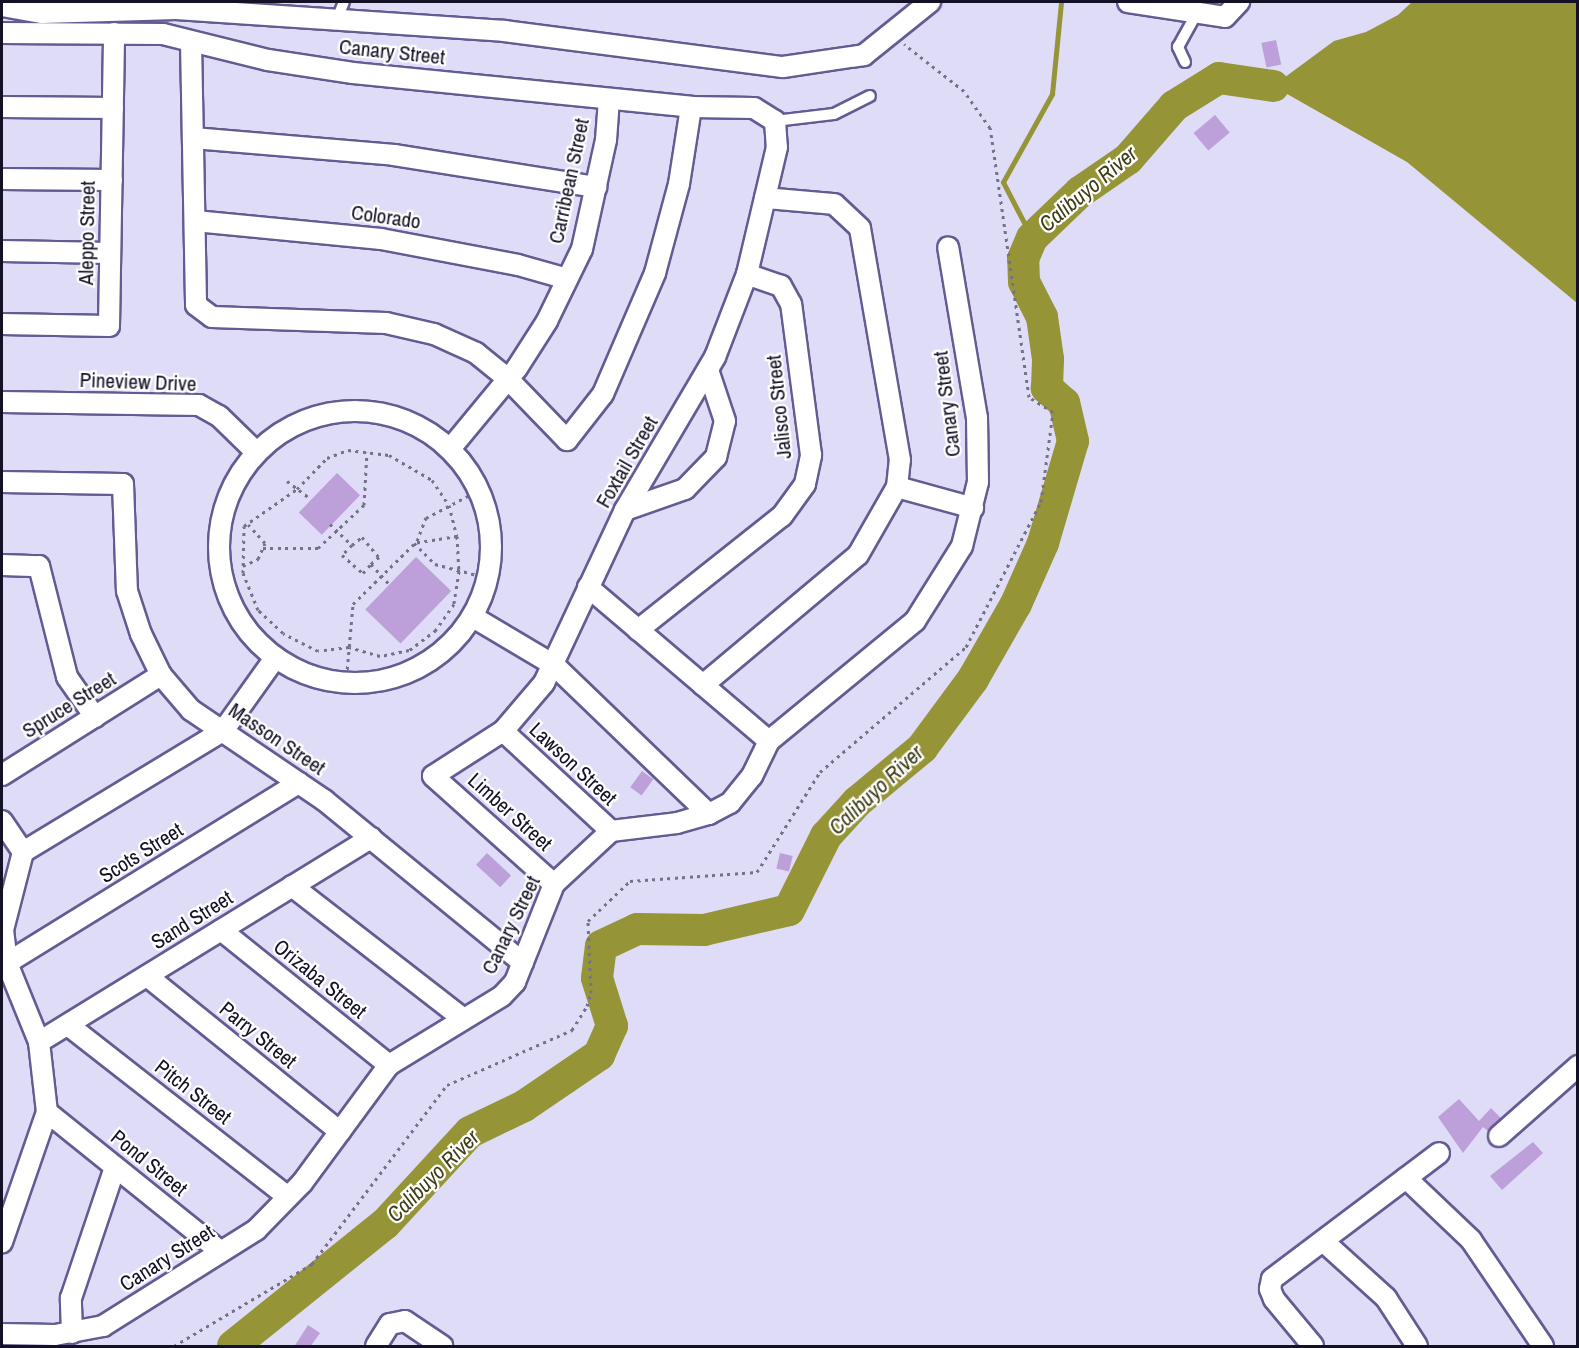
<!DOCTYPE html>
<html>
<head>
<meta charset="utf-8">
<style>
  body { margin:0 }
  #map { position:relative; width:1579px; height:1348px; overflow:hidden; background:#dedcf6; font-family:"Archivo Narrow",sans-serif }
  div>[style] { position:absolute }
  .water>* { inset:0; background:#959437 }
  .stream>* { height:5px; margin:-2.5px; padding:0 2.5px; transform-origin:2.5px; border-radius:2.5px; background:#959437 }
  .river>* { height:32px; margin:-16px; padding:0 16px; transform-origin:16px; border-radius:16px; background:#959437 }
  .building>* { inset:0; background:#bda0d9; transform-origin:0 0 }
  .path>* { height:3px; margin-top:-1.5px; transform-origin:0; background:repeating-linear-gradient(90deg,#747189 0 3px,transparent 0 7.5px) }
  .roads { filter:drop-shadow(2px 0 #635c93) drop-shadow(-2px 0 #635c93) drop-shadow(0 2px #635c93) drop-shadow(0 -2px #635c93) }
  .lane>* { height:10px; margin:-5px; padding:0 5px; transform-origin:5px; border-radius:5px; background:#fff }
  .street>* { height:20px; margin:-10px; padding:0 10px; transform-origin:10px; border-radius:10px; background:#fff }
  .street>.ring { margin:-10px; padding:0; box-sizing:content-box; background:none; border:20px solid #fff; border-radius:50% }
  span { translate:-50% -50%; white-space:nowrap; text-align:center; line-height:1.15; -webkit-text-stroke:4.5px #fff; paint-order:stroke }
  .street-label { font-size:21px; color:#141126 }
  .water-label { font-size:22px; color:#3f3e17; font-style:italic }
  .frame { position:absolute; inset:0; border:3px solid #141126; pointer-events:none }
</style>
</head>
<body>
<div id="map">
  <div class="water">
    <div style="clip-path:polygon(1412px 2px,1577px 2px,1577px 303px,1407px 162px,1273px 86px,1334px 41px,1366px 32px,1398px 15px)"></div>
  </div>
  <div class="stream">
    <div style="left:1032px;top:238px;width:63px;rotate:-117.4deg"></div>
    <div style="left:1003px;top:182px;width:101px;rotate:-60.9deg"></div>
    <div style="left:1052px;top:94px;width:92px;rotate:-84.4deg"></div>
  </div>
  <div class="river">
    <div style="left:233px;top:1346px;width:195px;rotate:-38.8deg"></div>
    <div style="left:385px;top:1224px;width:125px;rotate:-47.3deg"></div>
    <div style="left:470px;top:1132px;width:60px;rotate:-25.7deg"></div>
    <div style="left:524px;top:1106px;width:91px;rotate:-34.2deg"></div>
    <div style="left:599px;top:1055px;width:32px;rotate:-66deg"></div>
    <div style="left:612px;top:1026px;width:50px;rotate:-107.4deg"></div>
    <div style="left:597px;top:978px;width:32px;rotate:-83deg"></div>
    <div style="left:601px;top:946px;width:40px;rotate:-25deg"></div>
    <div style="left:637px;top:929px;width:67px;rotate:0.9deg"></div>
    <div style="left:704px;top:930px;width:87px;rotate:-13.2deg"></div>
    <div style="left:789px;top:910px;width:83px;rotate:-63.4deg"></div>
    <div style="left:826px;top:836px;width:46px;rotate:-47.6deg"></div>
    <div style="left:857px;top:802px;width:85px;rotate:-39.7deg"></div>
    <div style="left:922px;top:748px;width:86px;rotate:-53.5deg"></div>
    <div style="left:973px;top:679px;width:86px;rotate:-60.2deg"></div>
    <div style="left:1016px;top:604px;width:67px;rotate:-66.1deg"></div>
    <div style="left:1043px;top:543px;width:106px;rotate:-73.6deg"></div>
    <div style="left:1073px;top:441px;width:39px;rotate:-103deg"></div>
    <div style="left:1064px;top:403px;width:23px;rotate:-139deg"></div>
    <div style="left:1047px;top:388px;width:29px;rotate:-88deg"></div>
    <div style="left:1048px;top:359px;width:42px;rotate:-98.1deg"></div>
    <div style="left:1042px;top:317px;width:39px;rotate:-117deg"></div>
    <div style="left:1024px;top:282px;width:23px;rotate:-92deg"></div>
    <div style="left:1023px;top:259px;width:23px;rotate:-67deg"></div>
    <div style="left:1032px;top:238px;width:66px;rotate:-43.8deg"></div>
    <div style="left:1080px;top:192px;width:58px;rotate:-34.5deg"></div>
    <div style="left:1128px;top:159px;width:70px;rotate:-49deg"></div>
    <div style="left:1174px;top:106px;width:53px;rotate:-31.9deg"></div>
    <div style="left:1219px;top:78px;width:55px;rotate:8.4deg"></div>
  </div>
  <div class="building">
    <div style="left:1276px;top:40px;width:25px;height:15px;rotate:78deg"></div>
    <div style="left:1215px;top:115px;width:23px;height:28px;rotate:50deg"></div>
    <div style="left:337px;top:473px;width:32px;height:55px;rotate:44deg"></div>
    <div style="left:416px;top:557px;width:49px;height:73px;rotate:44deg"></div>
    <div style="left:642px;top:771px;width:14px;height:20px;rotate:36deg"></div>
    <div style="left:487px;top:853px;width:33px;height:16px;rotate:43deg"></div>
    <div style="left:780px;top:853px;width:13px;height:16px;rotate:13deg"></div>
    <div style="clip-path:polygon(1459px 1099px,1479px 1121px,1491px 1108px,1501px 1118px,1488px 1131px,1483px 1127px,1463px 1153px,1438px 1117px)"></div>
    <div style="clip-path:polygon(1533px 1142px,1543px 1153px,1502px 1190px,1490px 1176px)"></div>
    <div style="clip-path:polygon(308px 1325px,320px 1333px,310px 1347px,294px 1347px)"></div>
  </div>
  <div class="path">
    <div style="left:348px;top:450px;width:41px;rotate:7deg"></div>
    <div style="left:389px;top:455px;width:50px;rotate:30.2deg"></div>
    <div style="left:432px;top:480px;width:30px;rotate:56deg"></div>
    <div style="left:449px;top:505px;width:32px;rotate:76deg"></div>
    <div style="left:457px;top:536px;width:35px;rotate:87deg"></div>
    <div style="left:459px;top:571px;width:33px;rotate:99deg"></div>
    <div style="left:454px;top:604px;width:32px;rotate:125deg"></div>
    <div style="left:436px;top:630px;width:34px;rotate:143deg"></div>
    <div style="left:409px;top:650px;width:30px;rotate:168deg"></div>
    <div style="left:380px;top:656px;width:32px;rotate:-164deg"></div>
    <div style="left:349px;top:647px;width:31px;rotate:173deg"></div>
    <div style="left:318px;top:651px;width:39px;rotate:-153deg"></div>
    <div style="left:283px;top:633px;width:34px;rotate:-137deg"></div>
    <div style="left:258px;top:610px;width:40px;rotate:-112deg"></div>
    <div style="left:243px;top:573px;width:47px;rotate:-88.8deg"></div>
    <div style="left:244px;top:526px;width:65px;rotate:-34.9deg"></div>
    <div style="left:297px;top:489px;width:43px;rotate:-45.9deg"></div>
    <div style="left:327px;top:458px;width:22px;rotate:-21deg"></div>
    <div style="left:287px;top:481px;width:30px;rotate:37deg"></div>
    <div style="left:330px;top:524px;width:30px;rotate:44deg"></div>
    <div style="left:352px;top:545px;width:14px;rotate:135deg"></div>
    <div style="left:342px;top:555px;width:28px;rotate:41deg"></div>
    <div style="left:363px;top:573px;width:12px;rotate:-48deg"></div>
    <div style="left:371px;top:564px;width:27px;rotate:48deg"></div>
    <div style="left:457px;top:536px;width:44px;rotate:170.8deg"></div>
    <div style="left:414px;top:543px;width:30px;rotate:45deg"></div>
    <div style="left:435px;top:564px;width:55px;rotate:14.8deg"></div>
    <div style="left:352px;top:545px;width:13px;rotate:-39deg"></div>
    <div style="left:362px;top:537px;width:26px;rotate:50deg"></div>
    <div style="left:379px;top:557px;width:11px;rotate:139deg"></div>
    <div style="left:263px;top:548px;width:55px"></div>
    <div style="left:318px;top:548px;width:63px;rotate:-43.1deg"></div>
    <div style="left:364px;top:505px;width:53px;rotate:-86.8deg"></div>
    <div style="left:243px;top:566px;width:17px;rotate:-25deg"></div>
    <div style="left:258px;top:559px;width:17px;rotate:-66deg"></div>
    <div style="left:265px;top:543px;width:25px;rotate:-132deg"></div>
    <div style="left:346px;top:684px;width:80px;rotate:-85deg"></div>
    <div style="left:353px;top:604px;width:90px;rotate:-44.5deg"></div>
    <div style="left:417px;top:541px;width:25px;rotate:-69deg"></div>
    <div style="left:426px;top:518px;width:60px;rotate:-27.8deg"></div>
    <div style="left:174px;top:1346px;width:161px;rotate:-30.7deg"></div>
    <div style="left:312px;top:1264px;width:224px;rotate:-53deg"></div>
    <div style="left:447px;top:1085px;width:137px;rotate:-23.7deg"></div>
    <div style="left:572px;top:1030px;width:28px;rotate:-58deg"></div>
    <div style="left:587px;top:1006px;width:14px;rotate:-73deg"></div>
    <div style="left:591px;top:993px;width:72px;rotate:-92.4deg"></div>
    <div style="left:588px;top:921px;width:58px;rotate:-43.6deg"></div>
    <div style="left:630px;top:881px;width:127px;rotate:-4.1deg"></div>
    <div style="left:757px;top:872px;width:118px;rotate:-57.8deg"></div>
    <div style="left:820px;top:772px;width:192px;rotate:-40.6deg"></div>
    <div style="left:966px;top:647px;width:163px;rotate:-62.7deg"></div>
    <div style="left:1041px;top:502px;width:91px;rotate:-82.4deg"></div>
    <div style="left:1053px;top:412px;width:28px;rotate:-148deg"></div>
    <div style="left:1029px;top:397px;width:272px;rotate:-98.2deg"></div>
    <div style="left:990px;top:128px;width:45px;rotate:-125.1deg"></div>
    <div style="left:964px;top:91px;width:76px;rotate:-141.9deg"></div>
  </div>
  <div class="roads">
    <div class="lane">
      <div style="left:337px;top:19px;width:18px;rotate:-68deg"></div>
      <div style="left:1185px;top:62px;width:17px;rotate:-115deg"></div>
      <div style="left:1178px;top:47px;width:37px;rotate:-61deg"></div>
      <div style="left:775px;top:121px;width:59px;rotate:-6.8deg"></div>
      <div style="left:834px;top:114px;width:40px;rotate:-26.6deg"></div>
    </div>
    <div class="street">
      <div style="left:1128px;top:2px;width:98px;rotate:8.8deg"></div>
      <div style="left:1225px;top:17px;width:21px;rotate:-47deg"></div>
      <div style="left:2px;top:6px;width:41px;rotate:9.9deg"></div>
      <div style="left:42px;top:13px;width:134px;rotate:-1.7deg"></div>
      <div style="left:176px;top:9px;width:329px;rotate:3.8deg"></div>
      <div style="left:504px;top:31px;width:281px;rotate:7.4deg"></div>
      <div style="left:783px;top:67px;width:82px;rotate:-8.4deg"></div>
      <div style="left:864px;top:55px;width:85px;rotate:-38.8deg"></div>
      <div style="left:2px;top:33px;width:161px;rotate:0.4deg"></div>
      <div style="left:163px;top:34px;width:108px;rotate:13.9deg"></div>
      <div style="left:268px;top:60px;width:86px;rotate:8.7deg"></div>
      <div style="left:353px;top:73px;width:340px;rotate:5.7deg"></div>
      <div style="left:691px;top:107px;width:63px;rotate:0.9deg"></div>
      <div style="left:754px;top:108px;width:25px;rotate:32deg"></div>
      <div style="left:775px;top:121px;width:26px;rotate:86deg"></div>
      <div style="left:777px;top:147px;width:130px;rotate:103.3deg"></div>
      <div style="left:747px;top:274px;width:89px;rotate:111.1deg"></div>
      <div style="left:715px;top:357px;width:178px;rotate:120.5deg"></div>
      <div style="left:625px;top:510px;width:191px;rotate:115.1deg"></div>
      <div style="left:544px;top:683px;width:63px;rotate:130.5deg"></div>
      <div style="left:503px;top:731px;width:83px;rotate:147.3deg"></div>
      <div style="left:433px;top:776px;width:162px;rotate:41.8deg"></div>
      <div style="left:191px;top:42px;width:263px;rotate:88.9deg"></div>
      <div style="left:196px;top:305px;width:20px;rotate:37deg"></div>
      <div style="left:212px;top:317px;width:174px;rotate:2deg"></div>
      <div style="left:386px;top:323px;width:49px;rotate:12.9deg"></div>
      <div style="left:434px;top:334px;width:46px;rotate:24.3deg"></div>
      <div style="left:476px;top:353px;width:41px;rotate:39.1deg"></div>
      <div style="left:508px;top:379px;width:85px;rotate:46deg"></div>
      <div style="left:567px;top:440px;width:58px;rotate:-52deg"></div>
      <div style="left:603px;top:394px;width:132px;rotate:-66.7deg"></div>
      <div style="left:655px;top:273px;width:92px;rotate:-74.9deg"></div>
      <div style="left:679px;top:184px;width:78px;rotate:-81.1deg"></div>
      <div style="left:2px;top:107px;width:111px;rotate:0.5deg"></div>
      <div style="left:193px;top:138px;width:202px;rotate:4.8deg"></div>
      <div style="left:394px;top:155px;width:205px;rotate:9deg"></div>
      <div style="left:2px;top:179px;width:110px;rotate:0.5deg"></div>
      <div style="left:195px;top:221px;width:187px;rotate:5.5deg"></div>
      <div style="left:381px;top:239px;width:139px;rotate:10.7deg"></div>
      <div style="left:518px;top:265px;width:51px;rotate:15.9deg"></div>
      <div style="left:2px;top:251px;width:108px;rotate:1.1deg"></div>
      <div style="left:2px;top:324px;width:107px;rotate:1.1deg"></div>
      <div style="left:109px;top:326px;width:293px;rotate:-89deg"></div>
      <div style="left:2px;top:402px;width:197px;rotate:0.9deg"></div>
      <div style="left:199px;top:405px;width:23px;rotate:29deg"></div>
      <div style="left:219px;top:416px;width:52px;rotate:44.2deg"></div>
      <div class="ring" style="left:219px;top:411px;width:252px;height:252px"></div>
      <div style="left:450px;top:449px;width:105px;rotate:-50.4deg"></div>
      <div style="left:517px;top:368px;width:56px;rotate:-57.4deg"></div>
      <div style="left:547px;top:321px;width:80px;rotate:-64.1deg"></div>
      <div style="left:582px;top:249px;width:112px;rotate:-77.6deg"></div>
      <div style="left:606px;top:140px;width:41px;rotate:-85.8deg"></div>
      <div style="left:2px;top:482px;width:121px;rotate:0.9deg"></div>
      <div style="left:123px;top:484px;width:107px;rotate:87.9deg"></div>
      <div style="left:127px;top:591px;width:45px;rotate:72deg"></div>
      <div style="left:141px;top:634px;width:46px;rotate:64deg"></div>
      <div style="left:161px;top:675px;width:46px;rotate:49.4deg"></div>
      <div style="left:191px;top:710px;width:161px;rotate:34.1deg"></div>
      <div style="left:324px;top:800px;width:257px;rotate:39.3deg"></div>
      <div style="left:897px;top:487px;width:79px;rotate:15.4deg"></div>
      <div style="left:625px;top:510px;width:64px;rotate:-19.3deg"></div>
      <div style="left:685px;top:489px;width:45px;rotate:-45.9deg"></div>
      <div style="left:716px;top:457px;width:37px;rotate:-76deg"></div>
      <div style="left:725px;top:421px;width:54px;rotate:-108.4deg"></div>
      <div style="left:2px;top:565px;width:37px;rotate:2deg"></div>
      <div style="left:39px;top:566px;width:114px;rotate:75.8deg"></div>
      <div style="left:67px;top:677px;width:49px;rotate:55deg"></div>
      <div style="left:588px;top:587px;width:238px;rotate:40.4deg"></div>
      <div style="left:473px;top:617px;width:94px;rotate:30.7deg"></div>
      <div style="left:554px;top:665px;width:215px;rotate:43.9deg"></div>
      <div style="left:638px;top:630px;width:184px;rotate:-38.4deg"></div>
      <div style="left:782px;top:516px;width:39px;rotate:-54deg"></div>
      <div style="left:805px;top:484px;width:30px;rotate:-78deg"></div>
      <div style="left:811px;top:455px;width:152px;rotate:-97.5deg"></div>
      <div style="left:791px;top:304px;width:21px;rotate:-119deg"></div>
      <div style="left:781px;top:286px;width:36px;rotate:-161deg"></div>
      <div style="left:703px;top:685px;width:202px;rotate:-40deg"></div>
      <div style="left:858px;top:555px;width:78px;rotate:-60.2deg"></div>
      <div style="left:897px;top:487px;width:27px;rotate:-84deg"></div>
      <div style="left:900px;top:460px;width:235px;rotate:-99.8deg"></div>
      <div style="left:860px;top:228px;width:35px;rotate:-137deg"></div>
      <div style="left:834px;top:204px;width:69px;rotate:-175deg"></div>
      <div style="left:503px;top:731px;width:147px;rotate:42.8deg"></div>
      <div style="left:2px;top:775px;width:188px;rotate:-32.2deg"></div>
      <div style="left:2px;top:821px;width:37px;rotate:56deg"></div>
      <div style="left:23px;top:852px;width:81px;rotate:104.4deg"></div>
      <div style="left:3px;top:930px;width:33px;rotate:83deg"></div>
      <div style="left:7px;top:963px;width:85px;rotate:67.9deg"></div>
      <div style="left:39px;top:1042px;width:70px;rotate:83.5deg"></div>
      <div style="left:47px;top:1112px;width:138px;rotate:109.1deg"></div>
      <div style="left:23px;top:852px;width:234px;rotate:-31.2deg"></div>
      <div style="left:223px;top:731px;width:90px;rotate:-54.5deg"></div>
      <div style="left:292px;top:886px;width:215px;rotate:37.8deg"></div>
      <div style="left:221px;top:930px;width:216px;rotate:38.8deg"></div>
      <div style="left:7px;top:963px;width:343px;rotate:-31.7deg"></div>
      <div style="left:147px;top:976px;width:248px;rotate:38.9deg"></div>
      <div style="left:68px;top:1025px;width:279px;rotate:38deg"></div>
      <div style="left:39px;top:1042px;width:390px;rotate:-31.6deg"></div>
      <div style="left:47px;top:1112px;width:223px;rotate:38.8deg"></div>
      <div style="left:1499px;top:1136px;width:106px;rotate:-41.5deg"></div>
      <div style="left:1406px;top:1178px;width:90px;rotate:43.6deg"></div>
      <div style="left:1471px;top:1240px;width:128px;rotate:55.8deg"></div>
      <div style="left:1323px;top:1241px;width:85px;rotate:42.1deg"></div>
      <div style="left:1386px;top:1298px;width:57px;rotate:57.1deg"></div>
      <div style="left:72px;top:1333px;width:35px;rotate:-92deg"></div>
      <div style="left:71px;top:1298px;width:138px;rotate:-71.4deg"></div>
      <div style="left:2px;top:1334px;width:53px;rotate:1.1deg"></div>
      <div style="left:55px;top:1335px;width:49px;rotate:-10.6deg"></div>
      <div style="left:103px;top:1326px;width:181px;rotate:-32.1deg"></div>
      <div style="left:256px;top:1230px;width:66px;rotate:-45.6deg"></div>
      <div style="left:302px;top:1183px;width:147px;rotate:-53.6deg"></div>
      <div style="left:389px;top:1065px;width:132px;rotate:-31.4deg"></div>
      <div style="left:502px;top:996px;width:19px;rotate:-47deg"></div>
      <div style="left:515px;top:982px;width:105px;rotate:-68.3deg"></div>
      <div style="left:554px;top:884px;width:78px;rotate:-42.9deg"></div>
      <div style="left:611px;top:831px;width:66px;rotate:-6.9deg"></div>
      <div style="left:677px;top:823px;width:33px;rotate:-16deg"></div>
      <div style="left:709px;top:814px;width:24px;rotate:-28deg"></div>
      <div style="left:730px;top:803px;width:35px;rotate:-51deg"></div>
      <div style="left:752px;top:776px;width:39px;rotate:-64deg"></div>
      <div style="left:769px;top:741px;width:189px;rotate:-39.4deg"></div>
      <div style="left:915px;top:621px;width:89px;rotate:-57.9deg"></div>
      <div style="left:962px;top:546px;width:66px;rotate:-76deg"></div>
      <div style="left:978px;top:482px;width:64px;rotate:-90.9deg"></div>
      <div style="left:977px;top:418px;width:173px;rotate:-99.6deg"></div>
      <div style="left:376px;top:1346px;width:26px;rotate:-58deg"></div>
      <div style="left:390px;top:1324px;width:15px;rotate:-11deg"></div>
      <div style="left:405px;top:1321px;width:45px;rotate:34deg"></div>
      <div style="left:1313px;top:1346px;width:61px;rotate:-129.7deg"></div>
      <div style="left:1274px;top:1299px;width:11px;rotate:-112deg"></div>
      <div style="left:1270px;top:1289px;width:10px;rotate:-79deg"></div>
      <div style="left:1272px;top:1279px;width:209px;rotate:-37deg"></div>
    </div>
  </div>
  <div class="street-label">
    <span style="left:392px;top:52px;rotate:6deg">Canary Street</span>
    <span style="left:569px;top:181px;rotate:-78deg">Carribean Street</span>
    <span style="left:386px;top:217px;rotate:8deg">Colorado</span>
    <span style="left:87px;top:233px;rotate:-89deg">Aleppo Street</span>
    <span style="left:138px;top:382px;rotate:2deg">Pineview Drive</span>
    <span style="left:947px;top:404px;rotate:-97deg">Canary Street</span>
    <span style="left:779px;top:407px;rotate:-96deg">Jalisco Street</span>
    <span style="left:627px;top:462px;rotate:-60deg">Foxtail Street</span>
    <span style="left:69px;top:705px;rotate:-32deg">Spruce Street</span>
    <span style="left:277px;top:739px;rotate:34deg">Masson Street</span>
    <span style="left:573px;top:764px;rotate:43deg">Lawson Street</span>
    <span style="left:510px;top:812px;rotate:42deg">Limber Street</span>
    <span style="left:141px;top:853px;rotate:-32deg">Scots Street</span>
    <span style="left:192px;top:920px;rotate:-32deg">Sand Street</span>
    <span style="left:511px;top:925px;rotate:-64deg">Canary Street</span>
    <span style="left:320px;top:979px;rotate:39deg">Orizaba Street</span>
    <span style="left:258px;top:1035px;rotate:39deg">Parry Street</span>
    <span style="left:193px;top:1092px;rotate:38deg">Pitch Street</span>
    <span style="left:149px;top:1163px;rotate:39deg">Pond Street</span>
    <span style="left:167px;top:1258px;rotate:-32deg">Canary Street</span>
  </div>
  <div class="water-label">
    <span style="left:1088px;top:189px;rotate:-40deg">Calibuyo River</span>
    <span style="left:876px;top:790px;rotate:-43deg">Calibuyo River</span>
    <span style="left:433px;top:1176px;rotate:-45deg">Calibuyo River</span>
  </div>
  <div class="frame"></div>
</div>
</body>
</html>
